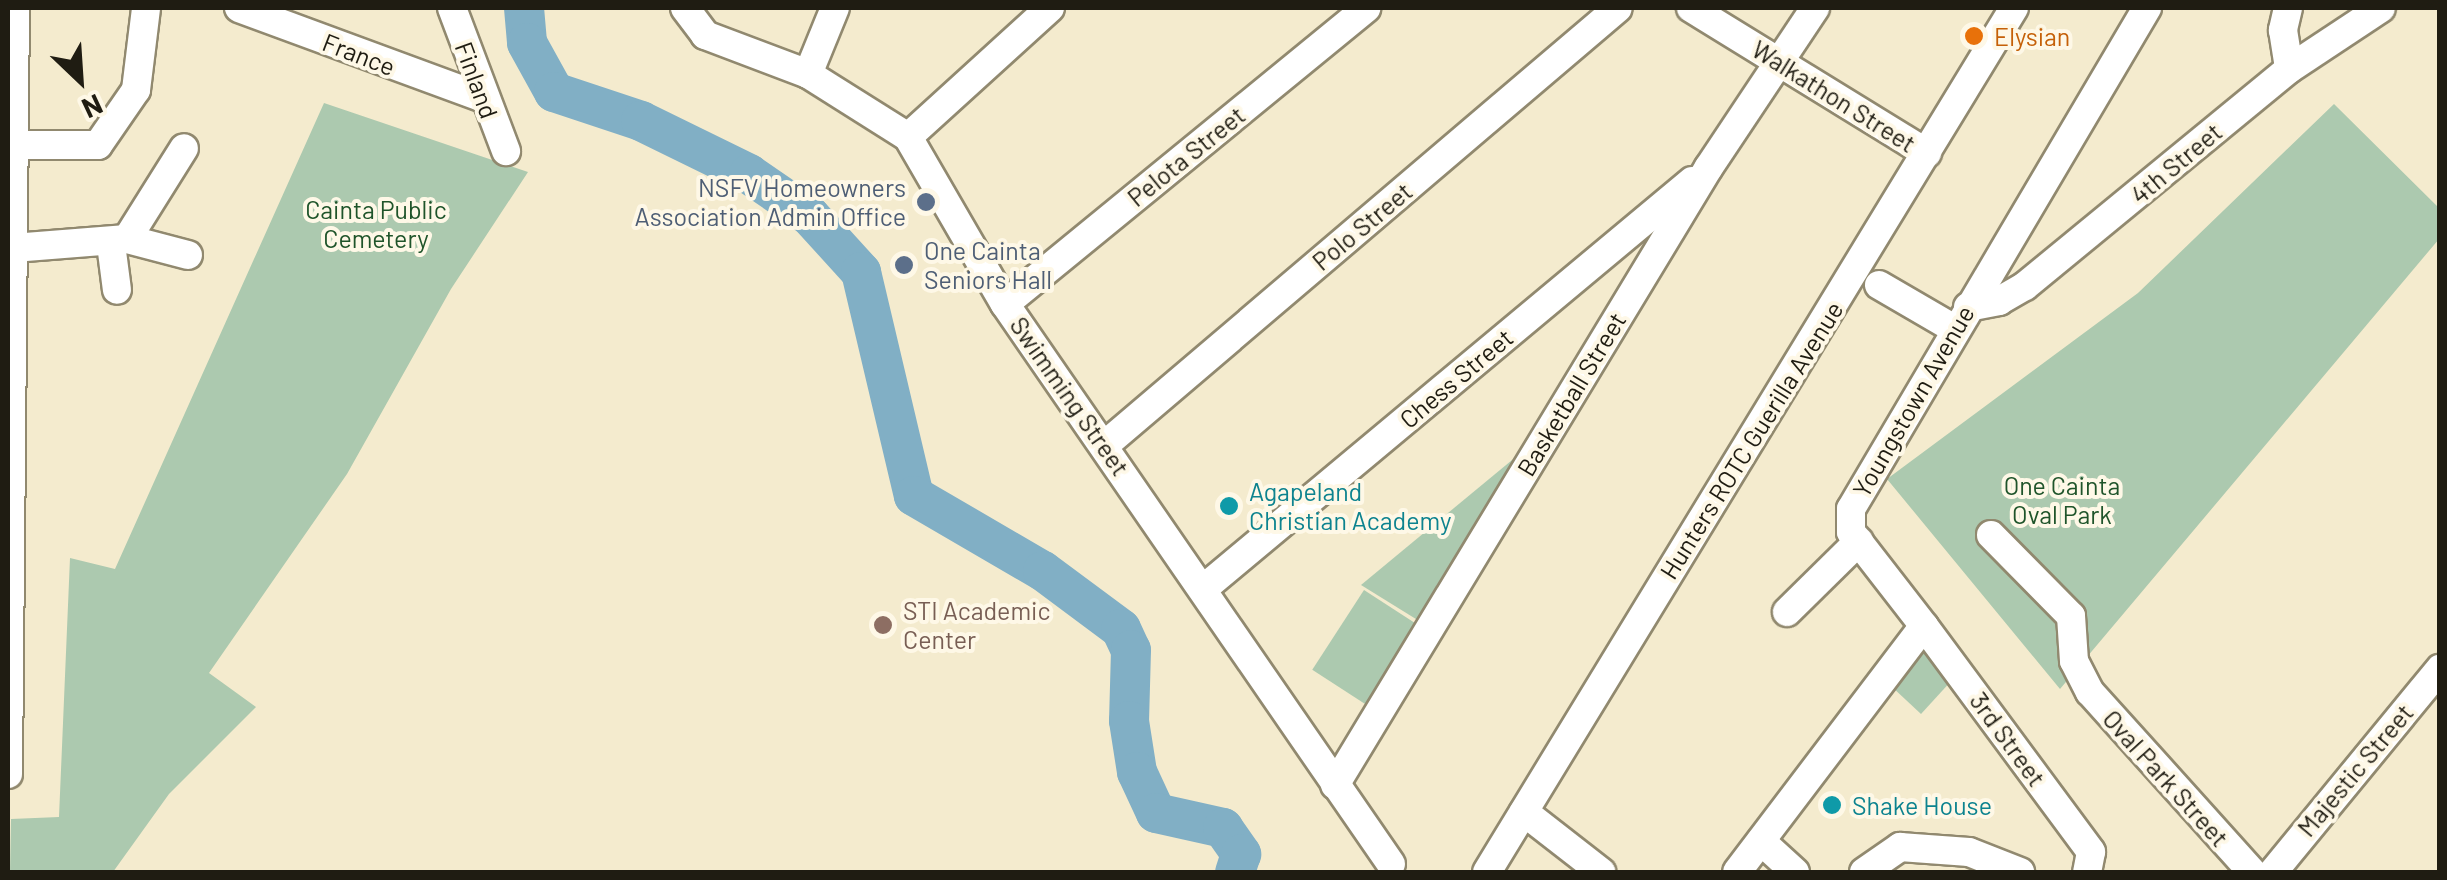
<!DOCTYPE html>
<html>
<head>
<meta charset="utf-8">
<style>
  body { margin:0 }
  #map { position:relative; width:2447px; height:880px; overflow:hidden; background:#f4ebce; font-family:Barlow,sans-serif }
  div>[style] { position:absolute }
  .green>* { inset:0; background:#acc9af; transform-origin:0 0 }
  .river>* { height:40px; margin:-20px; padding:0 20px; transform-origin:20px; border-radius:20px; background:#81afc5 }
  .roads { filter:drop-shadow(2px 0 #91896f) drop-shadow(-2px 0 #91896f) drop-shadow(0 2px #91896f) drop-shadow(0 -2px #91896f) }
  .minor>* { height:28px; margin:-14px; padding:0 14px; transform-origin:14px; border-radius:14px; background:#fff }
  .dots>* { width:28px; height:28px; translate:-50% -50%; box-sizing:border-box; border:5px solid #fef8e7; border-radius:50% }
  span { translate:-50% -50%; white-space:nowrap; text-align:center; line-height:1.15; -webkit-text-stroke:8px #fef8e7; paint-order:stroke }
  .food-label { font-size:25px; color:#c56008 }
  .left { translate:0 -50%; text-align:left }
  .street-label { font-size:25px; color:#1f1c12 }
  .service-label { font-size:25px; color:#4e5e75 }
  .right { translate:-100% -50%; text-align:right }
  .park-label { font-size:25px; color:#1f542a }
  .culture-label { font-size:25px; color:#0d838f }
  .education-label { font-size:25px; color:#785e54 }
  .frame { position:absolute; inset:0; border:10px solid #1f1c12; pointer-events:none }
  .north { position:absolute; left:30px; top:30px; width:100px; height:100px; -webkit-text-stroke:8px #fef8e7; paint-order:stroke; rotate:155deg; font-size:28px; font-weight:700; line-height:40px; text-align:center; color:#1f1c12 }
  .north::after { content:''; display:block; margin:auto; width:35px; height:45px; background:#1f1c12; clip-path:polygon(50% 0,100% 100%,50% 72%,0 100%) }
</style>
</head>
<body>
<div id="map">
  <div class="green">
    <div style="clip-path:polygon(324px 103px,528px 172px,451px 289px,347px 474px,209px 673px,256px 707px,169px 794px,113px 872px,10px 872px,11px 819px,59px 817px,70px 558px,115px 569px)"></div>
    <div style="clip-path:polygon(2334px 104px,2439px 208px,2439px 239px,2060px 689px,1887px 479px,2138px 293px)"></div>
    <div style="clip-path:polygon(1547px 431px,1424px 624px,1361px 585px)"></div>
    <div style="left:1364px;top:590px;width:69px;height:95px;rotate:33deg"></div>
    <div style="clip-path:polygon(1930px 644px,1953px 679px,1921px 714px,1891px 686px)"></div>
  </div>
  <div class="river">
    <div style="left:524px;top:8px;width:35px;rotate:85deg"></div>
    <div style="left:527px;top:43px;width:56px;rotate:61.1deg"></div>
    <div style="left:554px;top:92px;width:92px;rotate:18.4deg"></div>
    <div style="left:641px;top:121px;width:120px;rotate:26.1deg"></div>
    <div style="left:749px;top:174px;width:74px;rotate:34.5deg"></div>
    <div style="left:810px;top:216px;width:76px;rotate:47.7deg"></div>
    <div style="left:861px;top:272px;width:230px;rotate:76.7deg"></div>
    <div style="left:914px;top:496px;width:149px;rotate:30.2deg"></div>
    <div style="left:1043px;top:571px;width:97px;rotate:36.6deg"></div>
    <div style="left:1121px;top:629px;width:23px;rotate:65deg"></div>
    <div style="left:1131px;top:650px;width:71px;rotate:91.6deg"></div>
    <div style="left:1129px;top:721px;width:52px;rotate:81.1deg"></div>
    <div style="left:1137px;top:772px;width:45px;rotate:65.1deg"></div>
    <div style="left:1156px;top:813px;width:69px;rotate:12.6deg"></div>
    <div style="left:1223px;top:828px;width:32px;rotate:55deg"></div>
    <div style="left:1241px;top:854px;width:19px;rotate:108deg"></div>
  </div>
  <div class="roads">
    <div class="minor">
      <div style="left:239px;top:8px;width:258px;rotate:20.2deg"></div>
      <div style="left:452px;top:8px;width:153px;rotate:69.3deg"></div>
      <div style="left:685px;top:8px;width:34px;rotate:53deg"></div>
      <div style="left:705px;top:35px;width:110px;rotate:20.7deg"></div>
      <div style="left:808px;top:74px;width:118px;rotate:32.2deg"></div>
      <div style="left:908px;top:137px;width:193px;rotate:59.9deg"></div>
      <div style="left:1005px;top:304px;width:680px;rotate:55.42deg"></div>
      <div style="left:1691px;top:8px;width:277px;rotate:31.6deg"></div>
      <div style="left:2288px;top:8px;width:23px;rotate:103deg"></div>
      <div style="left:2283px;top:30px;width:39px;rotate:81deg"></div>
      <div style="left:808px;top:74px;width:71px;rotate:-67.8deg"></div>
      <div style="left:908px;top:137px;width:192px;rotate:-42.3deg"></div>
      <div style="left:13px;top:145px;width:85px"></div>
      <div style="left:98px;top:145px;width:67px;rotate:-55.4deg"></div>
      <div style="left:136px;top:90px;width:83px;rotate:-83deg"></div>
      <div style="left:127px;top:239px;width:107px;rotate:-57.9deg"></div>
      <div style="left:111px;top:244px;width:46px;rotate:82.6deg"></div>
      <div style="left:13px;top:248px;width:114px;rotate:-4.5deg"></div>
      <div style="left:127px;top:239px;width:63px;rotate:14.7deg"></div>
      <div style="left:1879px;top:285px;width:86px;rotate:30.2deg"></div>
      <div style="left:1005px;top:304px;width:467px;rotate:-39.3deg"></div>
      <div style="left:1968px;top:307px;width:32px;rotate:-11deg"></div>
      <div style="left:1999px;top:301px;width:30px;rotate:-30deg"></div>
      <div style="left:2025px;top:286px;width:342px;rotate:-39.4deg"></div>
      <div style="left:2289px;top:69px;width:110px;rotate:-33.5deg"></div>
      <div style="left:1106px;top:444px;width:672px;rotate:-40.42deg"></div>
      <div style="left:1991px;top:535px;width:114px;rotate:45.4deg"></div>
      <div style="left:2071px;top:616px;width:45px;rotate:86.2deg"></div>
      <div style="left:2074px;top:661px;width:35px;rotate:63deg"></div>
      <div style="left:2090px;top:692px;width:242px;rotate:48deg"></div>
      <div style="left:1203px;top:589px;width:637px;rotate:-39.84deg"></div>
      <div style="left:1787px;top:612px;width:101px;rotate:-44.6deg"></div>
      <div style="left:1924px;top:626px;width:281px;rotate:53.5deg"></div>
      <div style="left:2091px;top:852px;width:20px;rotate:101deg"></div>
      <div style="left:8px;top:774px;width:766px;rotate:-89.48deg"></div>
      <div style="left:1335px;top:785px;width:722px;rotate:-58.82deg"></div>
      <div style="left:1709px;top:167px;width:191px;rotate:-56.3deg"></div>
      <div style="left:1524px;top:812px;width:98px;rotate:37.9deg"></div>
      <div style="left:1761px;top:841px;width:46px;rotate:42.4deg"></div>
      <div style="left:1487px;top:872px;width:1012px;rotate:-58.62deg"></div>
      <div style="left:1737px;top:872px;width:309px;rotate:-52.8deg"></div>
      <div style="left:1924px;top:626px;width:119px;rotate:-127.8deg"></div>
      <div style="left:1851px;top:532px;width:23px;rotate:-90deg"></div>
      <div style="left:1851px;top:509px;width:582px;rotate:-59.42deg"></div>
      <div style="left:1864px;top:872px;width:44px;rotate:-34.8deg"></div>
      <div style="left:1900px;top:847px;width:69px;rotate:4.1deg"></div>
      <div style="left:1969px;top:852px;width:55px;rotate:21.4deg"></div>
      <div style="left:2273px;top:872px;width:263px;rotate:-50.6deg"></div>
    </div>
  </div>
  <div class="dots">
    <div style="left:1974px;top:36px;background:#e8710a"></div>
    <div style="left:926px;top:202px;background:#5c6f8a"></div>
    <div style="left:904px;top:265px;background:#5c6f8a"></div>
    <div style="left:1229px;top:506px;background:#0f9aa8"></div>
    <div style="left:883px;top:625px;background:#8d6e63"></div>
    <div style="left:1832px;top:805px;background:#0f9aa8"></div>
  </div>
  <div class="food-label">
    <span class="left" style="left:1994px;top:36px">Elysian</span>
  </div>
  <div class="street-label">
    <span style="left:359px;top:54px;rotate:21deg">France</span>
    <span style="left:477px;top:80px;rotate:70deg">Finland</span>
    <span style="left:1834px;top:96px;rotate:32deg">Walkathon Street</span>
    <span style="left:1186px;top:156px;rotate:-39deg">Pelota Street</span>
    <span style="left:2176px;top:163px;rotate:-40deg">4th Street</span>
    <span style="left:1362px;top:226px;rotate:-40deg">Polo Street</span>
    <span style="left:1456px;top:378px;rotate:-40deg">Chess Street</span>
    <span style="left:1571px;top:394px;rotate:-59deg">Basketball Street</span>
    <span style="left:1070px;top:396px;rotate:55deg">Swimming Street</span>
    <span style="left:1913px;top:401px;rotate:-60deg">Youngstown Avenue</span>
    <span style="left:1751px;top:440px;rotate:-58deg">Hunters ROTC Guerilla Avenue</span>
    <span style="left:2008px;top:739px;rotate:54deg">3rd Street</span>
    <span style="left:2355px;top:770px;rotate:-50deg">Majestic Street</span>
    <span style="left:2166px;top:778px;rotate:48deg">Oval Park Street</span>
  </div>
  <div class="service-label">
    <span class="right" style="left:906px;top:202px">NSFV Homeowners<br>Association Admin Office</span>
    <span class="left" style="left:924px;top:265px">One Cainta<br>Seniors Hall</span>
  </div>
  <div class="park-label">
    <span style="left:376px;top:224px">Cainta Public<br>Cemetery</span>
    <span style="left:2062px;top:500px">One Cainta<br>Oval Park</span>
  </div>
  <div class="culture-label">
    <span class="left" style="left:1249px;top:506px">Agapeland<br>Christian Academy</span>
    <span class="left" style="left:1852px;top:805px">Shake House</span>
  </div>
  <div class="education-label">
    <span class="left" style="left:903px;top:625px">STI Academic<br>Center</span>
  </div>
  <div class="frame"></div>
  <div class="north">N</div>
</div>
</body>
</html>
